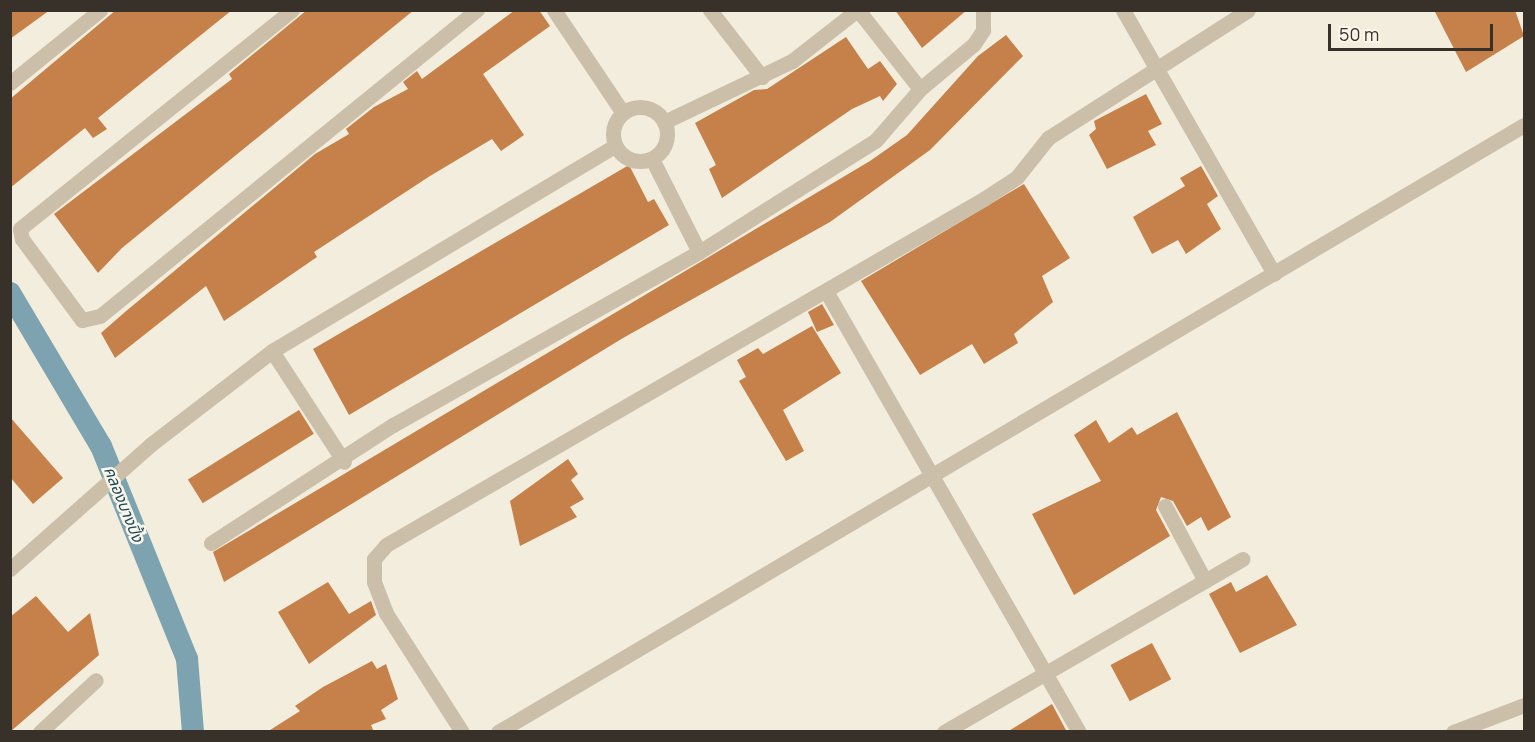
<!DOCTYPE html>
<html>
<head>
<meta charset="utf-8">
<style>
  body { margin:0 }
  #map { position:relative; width:1535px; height:742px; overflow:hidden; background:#f2eddd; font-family:Manrope,"Noto Sans Thai",sans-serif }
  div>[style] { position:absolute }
  .canal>* { height:22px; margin:-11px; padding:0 11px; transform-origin:11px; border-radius:11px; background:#7ca3af }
  .building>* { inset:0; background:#c58149; transform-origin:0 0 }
  .minor>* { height:15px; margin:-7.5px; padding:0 7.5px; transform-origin:7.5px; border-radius:7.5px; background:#cbbfa9 }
  .minor>.ring { margin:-7.5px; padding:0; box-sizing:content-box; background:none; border:15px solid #cbbfa9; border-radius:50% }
  span { translate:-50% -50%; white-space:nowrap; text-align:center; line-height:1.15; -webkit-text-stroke:5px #faf6ea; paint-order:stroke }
  .water-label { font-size:16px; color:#1e4959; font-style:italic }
  .frame { position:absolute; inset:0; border:12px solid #383129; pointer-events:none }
  .scale { position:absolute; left:1328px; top:24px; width:165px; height:27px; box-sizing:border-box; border:3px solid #383129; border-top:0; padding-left:8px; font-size:18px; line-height:21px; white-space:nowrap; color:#383129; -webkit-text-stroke:4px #faf6ea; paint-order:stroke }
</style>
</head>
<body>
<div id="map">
  <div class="canal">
    <div style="left:10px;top:293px;width:178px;rotate:59.3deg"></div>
    <div style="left:101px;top:446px;width:230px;rotate:68deg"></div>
    <div style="left:187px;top:659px;width:73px;rotate:85.3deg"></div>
  </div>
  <div class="building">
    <div style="clip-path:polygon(10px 10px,50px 10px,10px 39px)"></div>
    <div style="clip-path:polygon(116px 10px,232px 10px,98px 118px,107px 129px,93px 138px,85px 128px,10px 188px,10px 99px)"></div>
    <div style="clip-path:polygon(307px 10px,414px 10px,122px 248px,98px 273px,54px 214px,232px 79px,229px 74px)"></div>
    <div style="clip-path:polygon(515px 10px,539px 10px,550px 26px,483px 74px,524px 135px,501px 151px,492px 139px,430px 176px,314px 252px,317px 257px,224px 321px,206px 286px,115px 358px,101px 333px,125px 312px,315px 154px,349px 134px,346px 129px,374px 107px,408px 89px,403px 82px,417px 71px,422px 79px)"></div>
    <div style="clip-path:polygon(895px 10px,967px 10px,922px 48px)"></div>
    <div style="clip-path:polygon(1434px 10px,1515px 10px,1524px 36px,1466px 72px)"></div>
    <div style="clip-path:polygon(1006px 35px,1023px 56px,930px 150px,830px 222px,623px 338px,224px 582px,213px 552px,870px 161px,907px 135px,978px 56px)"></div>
    <div style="clip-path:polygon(846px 37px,868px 69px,880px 61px,897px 84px,883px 101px,880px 96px,852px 109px,722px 198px,709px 169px,716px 165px,695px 123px,754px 90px,767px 89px)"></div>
    <div style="clip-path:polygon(1146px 94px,1162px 124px,1148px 131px,1156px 145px,1107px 169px,1089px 135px,1096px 129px,1094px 121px)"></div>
    <div style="clip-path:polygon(629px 165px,648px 202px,654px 199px,669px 225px,349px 415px,313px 349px)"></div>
    <div style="clip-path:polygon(1201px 166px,1218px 196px,1207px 204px,1221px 229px,1186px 254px,1178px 240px,1152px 254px,1133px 217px,1185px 186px,1180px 178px)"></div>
    <div style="clip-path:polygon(1024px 184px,1070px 258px,1042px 276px,1053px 302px,1014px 334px,1018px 343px,984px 364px,972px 344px,920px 375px,861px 281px)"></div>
    <div style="clip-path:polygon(822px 304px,834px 325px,817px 332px,808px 312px)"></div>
    <div style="clip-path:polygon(812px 326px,841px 373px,783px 410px,804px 451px,786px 461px,739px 381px,746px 377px,737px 360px,758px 348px,763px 354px)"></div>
    <div style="left:299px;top:410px;width:28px;height:131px;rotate:58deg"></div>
    <div style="clip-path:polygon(1177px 412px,1231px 517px,1208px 531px,1201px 517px,1187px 526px,1173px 501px,1161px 497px,1156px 510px,1170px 536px,1074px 595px,1032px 514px,1101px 481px,1074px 435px,1096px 420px,1109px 443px,1132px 427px,1137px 435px)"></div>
    <div style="clip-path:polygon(10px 417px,63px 478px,33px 504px,10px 477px)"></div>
    <div style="clip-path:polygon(568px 459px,578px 474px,571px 480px,584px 499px,570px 507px,577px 517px,520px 546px,510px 501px)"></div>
    <div style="clip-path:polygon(1267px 575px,1297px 625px,1240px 653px,1209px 594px,1231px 582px,1236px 592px)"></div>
    <div style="clip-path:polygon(328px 582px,349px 614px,371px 601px,376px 615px,309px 664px,278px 612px)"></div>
    <div style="clip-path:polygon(36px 596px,68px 632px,90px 613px,99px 655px,10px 732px,10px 617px)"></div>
    <div style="left:1152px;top:643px;width:41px;height:47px;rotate:62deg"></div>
    <div style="clip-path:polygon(372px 661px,377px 669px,386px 664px,398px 699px,381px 710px,386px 719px,371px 725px,374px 732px,267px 732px,300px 711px,295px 706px,323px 687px)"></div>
    <div style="clip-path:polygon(1052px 704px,1067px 732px,1007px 732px)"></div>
  </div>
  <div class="minor">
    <div style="left:292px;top:10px;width:349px;rotate:141.2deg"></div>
    <div style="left:20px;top:229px;width:10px;rotate:79deg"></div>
    <div style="left:22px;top:239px;width:101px;rotate:53.5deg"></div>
    <div style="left:82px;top:320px;width:18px;rotate:-13deg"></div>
    <div style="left:100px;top:316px;width:486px;rotate:-39.1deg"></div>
    <div style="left:554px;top:10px;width:124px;rotate:56.2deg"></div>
    <div style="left:710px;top:10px;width:85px;rotate:52.2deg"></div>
    <div style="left:858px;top:10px;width:100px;rotate:51.9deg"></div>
    <div style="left:1123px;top:10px;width:304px;rotate:60.2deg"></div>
    <div style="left:10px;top:83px;width:116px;rotate:-39deg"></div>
    <div class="ring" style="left:613px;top:107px;width:39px;height:39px"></div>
    <div style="left:664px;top:122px;width:142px;rotate:-25.5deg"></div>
    <div style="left:792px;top:61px;width:83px;rotate:-38.1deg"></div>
    <div style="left:699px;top:252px;width:209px;rotate:-32.3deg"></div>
    <div style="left:876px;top:140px;width:67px;rotate:-49.2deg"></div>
    <div style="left:920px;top:89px;width:70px;rotate:-39.8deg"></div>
    <div style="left:974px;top:44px;width:17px;rotate:-57deg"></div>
    <div style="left:983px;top:30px;width:20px;rotate:-90deg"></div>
    <div style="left:826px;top:291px;width:508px;rotate:60.16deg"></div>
    <div style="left:272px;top:351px;width:132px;rotate:57deg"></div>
    <div style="left:1165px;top:506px;width:85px;rotate:61.9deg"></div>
    <div style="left:211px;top:543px;width:217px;rotate:-33deg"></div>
    <div style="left:393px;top:425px;width:352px;rotate:-29.5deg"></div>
    <div style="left:699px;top:252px;width:104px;rotate:-116.8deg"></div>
    <div style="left:10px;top:569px;width:187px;rotate:-41.5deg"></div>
    <div style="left:150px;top:445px;width:154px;rotate:-37.6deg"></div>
    <div style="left:272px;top:351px;width:400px;rotate:-30.9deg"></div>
    <div style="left:40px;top:732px;width:76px;rotate:-42.9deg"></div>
    <div style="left:462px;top:732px;width:141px;rotate:-122.6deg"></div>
    <div style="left:386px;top:613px;width:33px;rotate:-111deg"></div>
    <div style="left:374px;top:582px;width:23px;rotate:-90deg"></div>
    <div style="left:374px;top:559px;width:18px;rotate:-49deg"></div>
    <div style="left:386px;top:545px;width:692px;rotate:-30.08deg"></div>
    <div style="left:985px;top:198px;width:38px;rotate:-33deg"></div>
    <div style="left:1017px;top:177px;width:50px;rotate:-51.5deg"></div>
    <div style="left:1048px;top:138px;width:237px;rotate:-32.6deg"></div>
    <div style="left:498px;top:732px;width:1192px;rotate:-30.61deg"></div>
    <div style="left:944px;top:732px;width:345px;rotate:-30.1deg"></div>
    <div style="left:1453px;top:732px;width:76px;rotate:-20.8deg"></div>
  </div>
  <div class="water-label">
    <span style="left:124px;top:504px;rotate:68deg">คลองบางปิ้ง</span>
  </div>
  <div class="frame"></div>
  <div class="scale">50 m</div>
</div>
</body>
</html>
